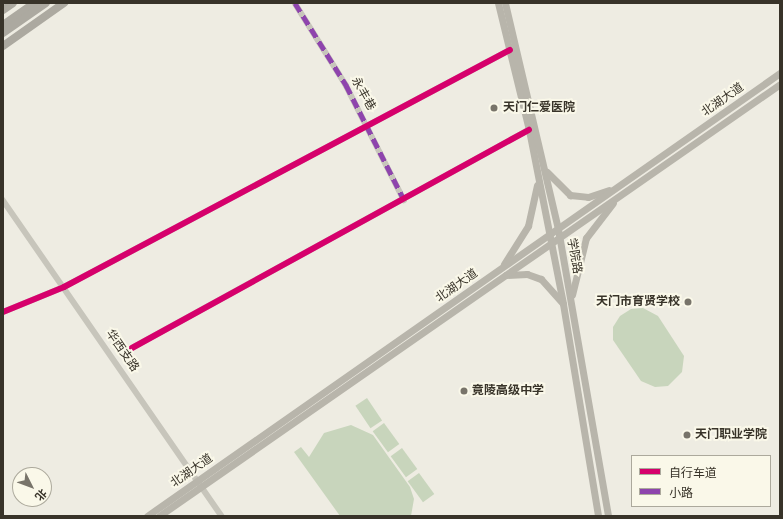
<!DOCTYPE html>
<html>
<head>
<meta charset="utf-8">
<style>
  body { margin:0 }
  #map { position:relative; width:783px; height:519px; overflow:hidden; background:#eeece2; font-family:Roboto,"Noto Sans SC",sans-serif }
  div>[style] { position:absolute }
  .green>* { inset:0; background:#c8d5bc; transform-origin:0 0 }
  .street>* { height:5.5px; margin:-2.75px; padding:0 2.75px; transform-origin:2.75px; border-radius:2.75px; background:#c7c5bb }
  .secondary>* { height:7px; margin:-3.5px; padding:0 3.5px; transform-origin:3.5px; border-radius:3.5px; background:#b8b5ab }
  .primary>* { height:8px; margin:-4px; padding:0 4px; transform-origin:4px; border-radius:4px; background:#aca9a0 }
  .quiet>* { height:5px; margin-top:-2.5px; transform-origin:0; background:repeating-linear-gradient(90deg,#8e44ad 0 10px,transparent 0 15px) }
  .cycleway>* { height:6px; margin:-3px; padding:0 3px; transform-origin:3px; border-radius:3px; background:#d6006c }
  .dots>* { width:11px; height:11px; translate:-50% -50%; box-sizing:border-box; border:2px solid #faf8e9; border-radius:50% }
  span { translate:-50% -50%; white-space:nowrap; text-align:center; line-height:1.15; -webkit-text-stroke:4px #faf8e9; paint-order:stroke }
  .street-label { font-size:12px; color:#383329 }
  .poi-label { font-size:12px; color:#383329; font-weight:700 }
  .left { translate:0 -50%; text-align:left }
  .right { translate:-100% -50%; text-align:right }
  .frame { position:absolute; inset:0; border:4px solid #383329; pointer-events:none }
  .legend { position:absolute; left:631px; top:455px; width:140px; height:52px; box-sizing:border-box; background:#faf8e9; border:1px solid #aca99c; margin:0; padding:5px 7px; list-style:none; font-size:12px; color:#383329 }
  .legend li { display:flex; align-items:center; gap:8px; height:20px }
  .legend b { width:20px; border:1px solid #aca99c }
  .north { position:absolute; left:12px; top:467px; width:40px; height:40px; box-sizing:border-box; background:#faf8e9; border:1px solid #aca99c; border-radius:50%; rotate:132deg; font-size:11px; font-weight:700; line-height:16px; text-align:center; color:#383329 }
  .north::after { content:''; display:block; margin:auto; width:14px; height:18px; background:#78746a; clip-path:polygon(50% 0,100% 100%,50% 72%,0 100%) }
</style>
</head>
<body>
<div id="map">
  <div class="green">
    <div style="clip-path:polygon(643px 308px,658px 316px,684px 356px,682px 372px,668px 386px,655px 387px,641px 381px,613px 340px,613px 327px,620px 316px,631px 309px)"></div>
    <div style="left:367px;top:398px;width:27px;height:14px;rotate:56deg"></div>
    <div style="left:384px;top:423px;width:26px;height:14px;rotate:54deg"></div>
    <div style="clip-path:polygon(351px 425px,373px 435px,410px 487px,414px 499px,411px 516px,340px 516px,294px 452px,301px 447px,309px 457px,324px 433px)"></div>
    <div style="left:402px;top:448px;width:26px;height:14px;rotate:54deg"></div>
    <div style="left:419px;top:473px;width:26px;height:14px;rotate:54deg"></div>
  </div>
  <div class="street">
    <div style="left:295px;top:3px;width:97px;rotate:58.1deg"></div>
    <div style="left:346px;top:85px;width:129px;rotate:63.2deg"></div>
    <div style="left:3px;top:200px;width:384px;rotate:55.3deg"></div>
    <div style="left:3px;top:312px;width:66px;rotate:-22.3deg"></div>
    <div style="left:64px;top:287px;width:505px;rotate:-27.99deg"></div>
    <div style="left:132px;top:348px;width:453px;rotate:-28.8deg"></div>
  </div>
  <div class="secondary">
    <div style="left:498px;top:3px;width:131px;rotate:76.3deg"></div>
    <div style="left:529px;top:130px;width:177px;rotate:78.9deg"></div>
    <div style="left:563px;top:304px;width:215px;rotate:80.6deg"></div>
    <div style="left:505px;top:3px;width:232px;rotate:76.8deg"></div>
    <div style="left:558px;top:229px;width:291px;rotate:80.1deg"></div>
    <div style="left:547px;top:172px;width:33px;rotate:45deg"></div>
    <div style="left:570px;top:195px;width:18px;rotate:6deg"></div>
    <div style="left:588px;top:197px;width:22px;rotate:-18deg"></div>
    <div style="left:504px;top:264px;width:45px;rotate:-57.7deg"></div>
    <div style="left:528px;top:226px;width:42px;rotate:-77.6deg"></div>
    <div style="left:506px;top:275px;width:21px;rotate:-3deg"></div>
    <div style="left:527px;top:274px;width:15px;rotate:20deg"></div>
    <div style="left:541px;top:279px;width:31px;rotate:48deg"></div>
    <div style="left:572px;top:295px;width:59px;rotate:-76.2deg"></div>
    <div style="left:586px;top:238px;width:44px;rotate:-52.4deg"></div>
    <div style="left:147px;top:516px;width:773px;rotate:-34.99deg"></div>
    <div style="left:159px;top:516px;width:756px;rotate:-34.82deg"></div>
  </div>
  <div class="primary">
    <div style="left:3px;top:10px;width:12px;rotate:-35deg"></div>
    <div style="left:3px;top:25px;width:38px;rotate:-35deg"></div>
    <div style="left:3px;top:33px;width:52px;rotate:-34.9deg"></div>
    <div style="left:3px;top:46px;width:75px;rotate:-35.2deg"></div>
  </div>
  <div class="quiet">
    <div style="left:295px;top:3px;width:97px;rotate:58.1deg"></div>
    <div style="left:346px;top:85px;width:129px;rotate:63.2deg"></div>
  </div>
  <div class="cycleway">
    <div style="left:3px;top:312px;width:66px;rotate:-22.3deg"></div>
    <div style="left:64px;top:287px;width:505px;rotate:-27.99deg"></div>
    <div style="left:132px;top:348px;width:453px;rotate:-28.8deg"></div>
  </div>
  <div class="dots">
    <div style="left:494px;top:108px;background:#78746a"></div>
    <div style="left:688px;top:302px;background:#78746a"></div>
    <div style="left:464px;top:391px;background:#78746a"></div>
    <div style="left:687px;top:435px;background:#78746a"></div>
  </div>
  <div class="street-label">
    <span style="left:363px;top:94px;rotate:61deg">永丰巷</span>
    <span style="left:723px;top:100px;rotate:-35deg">北湖大道</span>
    <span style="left:574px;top:256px;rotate:80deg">学院路</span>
    <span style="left:457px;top:286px;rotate:-35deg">北湖大道</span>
    <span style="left:122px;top:351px;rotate:55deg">华西支路</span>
    <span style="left:192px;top:471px;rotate:-35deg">北湖大道</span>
  </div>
  <div class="poi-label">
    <span class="left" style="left:503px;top:108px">天门仁爱医院</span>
    <span class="right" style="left:680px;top:302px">天门市育贤学校</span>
    <span class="left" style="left:472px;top:391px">竟陵高级中学</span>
    <span class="left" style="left:695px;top:435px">天门职业学院</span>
  </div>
  <div class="frame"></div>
  <ul class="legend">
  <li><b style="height:5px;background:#d6006c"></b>自行车道</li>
  <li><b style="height:5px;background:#8e44ad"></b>小路</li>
  </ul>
  <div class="north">北</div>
</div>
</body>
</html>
